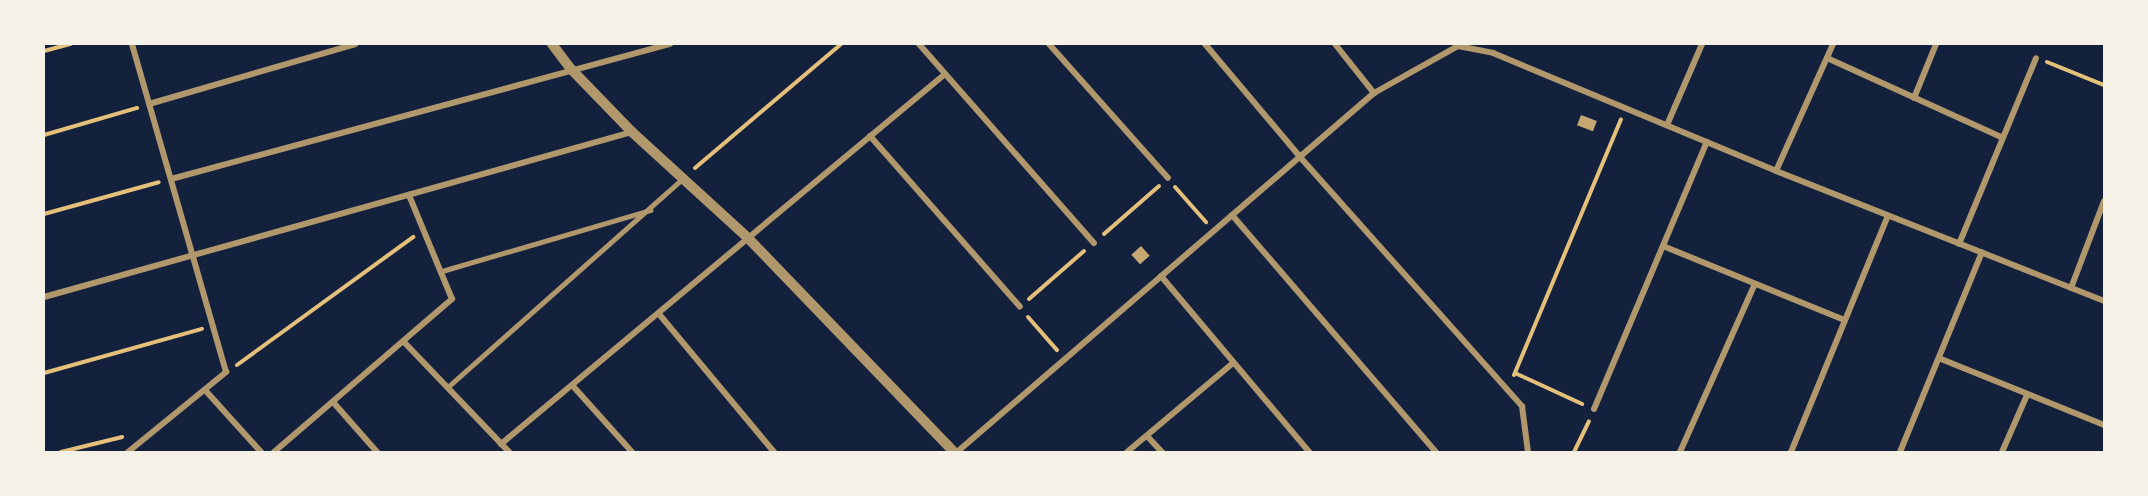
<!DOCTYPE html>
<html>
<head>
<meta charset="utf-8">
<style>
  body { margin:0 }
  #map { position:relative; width:2148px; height:496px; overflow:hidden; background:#14213d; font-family:Overpass,sans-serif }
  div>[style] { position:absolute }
  .building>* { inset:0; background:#c6a872; transform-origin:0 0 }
  .path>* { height:4px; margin:-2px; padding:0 2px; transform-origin:2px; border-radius:2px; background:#e5c07b }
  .service>* { height:4.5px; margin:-2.25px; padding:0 2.25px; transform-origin:2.25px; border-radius:2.25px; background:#b1986c }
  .minor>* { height:6px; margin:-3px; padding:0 3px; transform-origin:3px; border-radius:3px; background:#b1986c }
  .tertiary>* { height:10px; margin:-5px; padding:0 5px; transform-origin:5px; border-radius:5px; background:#b1986c }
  span { translate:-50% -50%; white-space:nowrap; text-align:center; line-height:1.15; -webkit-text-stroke:6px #f6f1e7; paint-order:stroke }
  .frame { position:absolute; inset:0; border:45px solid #f6f1e7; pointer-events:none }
</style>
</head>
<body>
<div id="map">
  <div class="building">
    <div style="left:1581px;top:115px;width:17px;height:11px;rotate:21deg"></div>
    <div style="left:1141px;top:246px;width:13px;height:13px;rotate:48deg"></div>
  </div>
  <div class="path">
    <div style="left:44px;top:51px;width:28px;rotate:-15deg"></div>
    <div style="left:2047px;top:62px;width:61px;rotate:22deg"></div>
    <div style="left:44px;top:135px;width:97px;rotate:-16.2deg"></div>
    <div style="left:695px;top:168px;width:192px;rotate:-40.3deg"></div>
    <div style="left:1175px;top:187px;width:47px;rotate:48.5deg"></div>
    <div style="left:44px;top:214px;width:119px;rotate:-15.5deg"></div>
    <div style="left:1104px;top:234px;width:73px;rotate:-41.1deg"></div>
    <div style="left:1029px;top:299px;width:73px;rotate:-41.1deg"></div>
    <div style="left:1028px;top:317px;width:44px;rotate:48.7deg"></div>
    <div style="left:237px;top:365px;width:218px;rotate:-36deg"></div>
    <div style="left:44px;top:373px;width:164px;rotate:-15.6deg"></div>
    <div style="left:1515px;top:373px;width:74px;rotate:24.8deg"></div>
    <div style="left:1514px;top:375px;width:277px;rotate:-67.3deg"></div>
    <div style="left:61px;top:452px;width:63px;rotate:-13.8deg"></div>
    <div style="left:1574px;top:452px;width:34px;rotate:-64deg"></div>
  </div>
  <div class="service">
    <div style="left:442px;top:271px;width:217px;rotate:-16.3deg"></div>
    <div style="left:449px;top:386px;width:313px;rotate:-41.6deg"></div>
  </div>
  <div class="minor">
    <div style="left:919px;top:44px;width:265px;rotate:48.7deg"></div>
    <div style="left:1049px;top:44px;width:179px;rotate:48.4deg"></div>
    <div style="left:1205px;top:44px;width:148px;rotate:49.9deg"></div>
    <div style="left:1300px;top:157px;width:334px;rotate:48.3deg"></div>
    <div style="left:1522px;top:406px;width:46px;rotate:82.6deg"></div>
    <div style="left:1335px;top:44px;width:63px;rotate:51.5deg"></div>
    <div style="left:1827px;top:58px;width:193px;rotate:24.4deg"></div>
    <div style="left:1914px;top:98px;width:58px;rotate:-67.8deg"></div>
    <div style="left:149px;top:104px;width:215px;rotate:-16.2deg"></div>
    <div style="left:1667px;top:125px;width:88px;rotate:-66.6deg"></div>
    <div style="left:870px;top:136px;width:227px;rotate:48.7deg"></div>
    <div style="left:1776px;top:171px;width:139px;rotate:-65.8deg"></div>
    <div style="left:171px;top:179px;width:517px;rotate:-15.14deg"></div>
    <div style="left:1232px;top:215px;width:313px;rotate:49.3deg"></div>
    <div style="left:1959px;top:244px;width:201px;rotate:-67.5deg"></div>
    <div style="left:1663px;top:246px;width:196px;rotate:22.2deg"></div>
    <div style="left:1161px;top:276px;width:230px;rotate:49.9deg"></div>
    <div style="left:2071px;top:288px;width:93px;rotate:-69.2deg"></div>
    <div style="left:44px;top:297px;width:611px;rotate:-15.67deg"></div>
    <div style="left:659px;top:314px;width:180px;rotate:50.2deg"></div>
    <div style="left:404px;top:342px;width:152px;rotate:46.3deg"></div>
    <div style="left:1941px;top:359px;width:176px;rotate:22deg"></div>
    <div style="left:572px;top:385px;width:90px;rotate:48.2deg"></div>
    <div style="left:205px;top:390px;width:84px;rotate:47.9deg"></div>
    <div style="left:333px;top:402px;width:67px;rotate:48.7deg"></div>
    <div style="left:1594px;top:409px;width:290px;rotate:-67.1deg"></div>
    <div style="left:1147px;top:436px;width:22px;rotate:47deg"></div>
    <div style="left:501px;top:444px;width:578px;rotate:-39.81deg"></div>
    <div style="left:128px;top:452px;width:127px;rotate:-39.2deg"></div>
    <div style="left:226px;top:372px;width:341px;rotate:-106deg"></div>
    <div style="left:274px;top:452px;width:235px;rotate:-40.7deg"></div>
    <div style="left:452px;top:299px;width:113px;rotate:-112.5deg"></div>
    <div style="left:957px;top:452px;width:550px;rotate:-40.73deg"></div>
    <div style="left:1374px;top:93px;width:96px;rotate:-29.2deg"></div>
    <div style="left:1458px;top:46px;width:36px;rotate:11deg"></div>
    <div style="left:1493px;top:53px;width:307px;rotate:22.6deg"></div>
    <div style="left:1776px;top:171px;width:353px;rotate:21.6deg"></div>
    <div style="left:1127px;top:452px;width:138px;rotate:-40deg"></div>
    <div style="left:1680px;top:452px;width:182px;rotate:-66deg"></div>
    <div style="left:1791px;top:452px;width:255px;rotate:-67.7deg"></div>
    <div style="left:1900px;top:452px;width:216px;rotate:-67.7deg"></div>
    <div style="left:2002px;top:452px;width:62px;rotate:-66.3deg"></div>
  </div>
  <div class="tertiary">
    <div style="left:552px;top:44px;width:31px;rotate:53deg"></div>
    <div style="left:571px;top:69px;width:88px;rotate:45.9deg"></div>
    <div style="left:632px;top:132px;width:159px;rotate:42.4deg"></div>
    <div style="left:749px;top:239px;width:296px;rotate:46.1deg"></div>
  </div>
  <div class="frame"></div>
</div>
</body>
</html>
